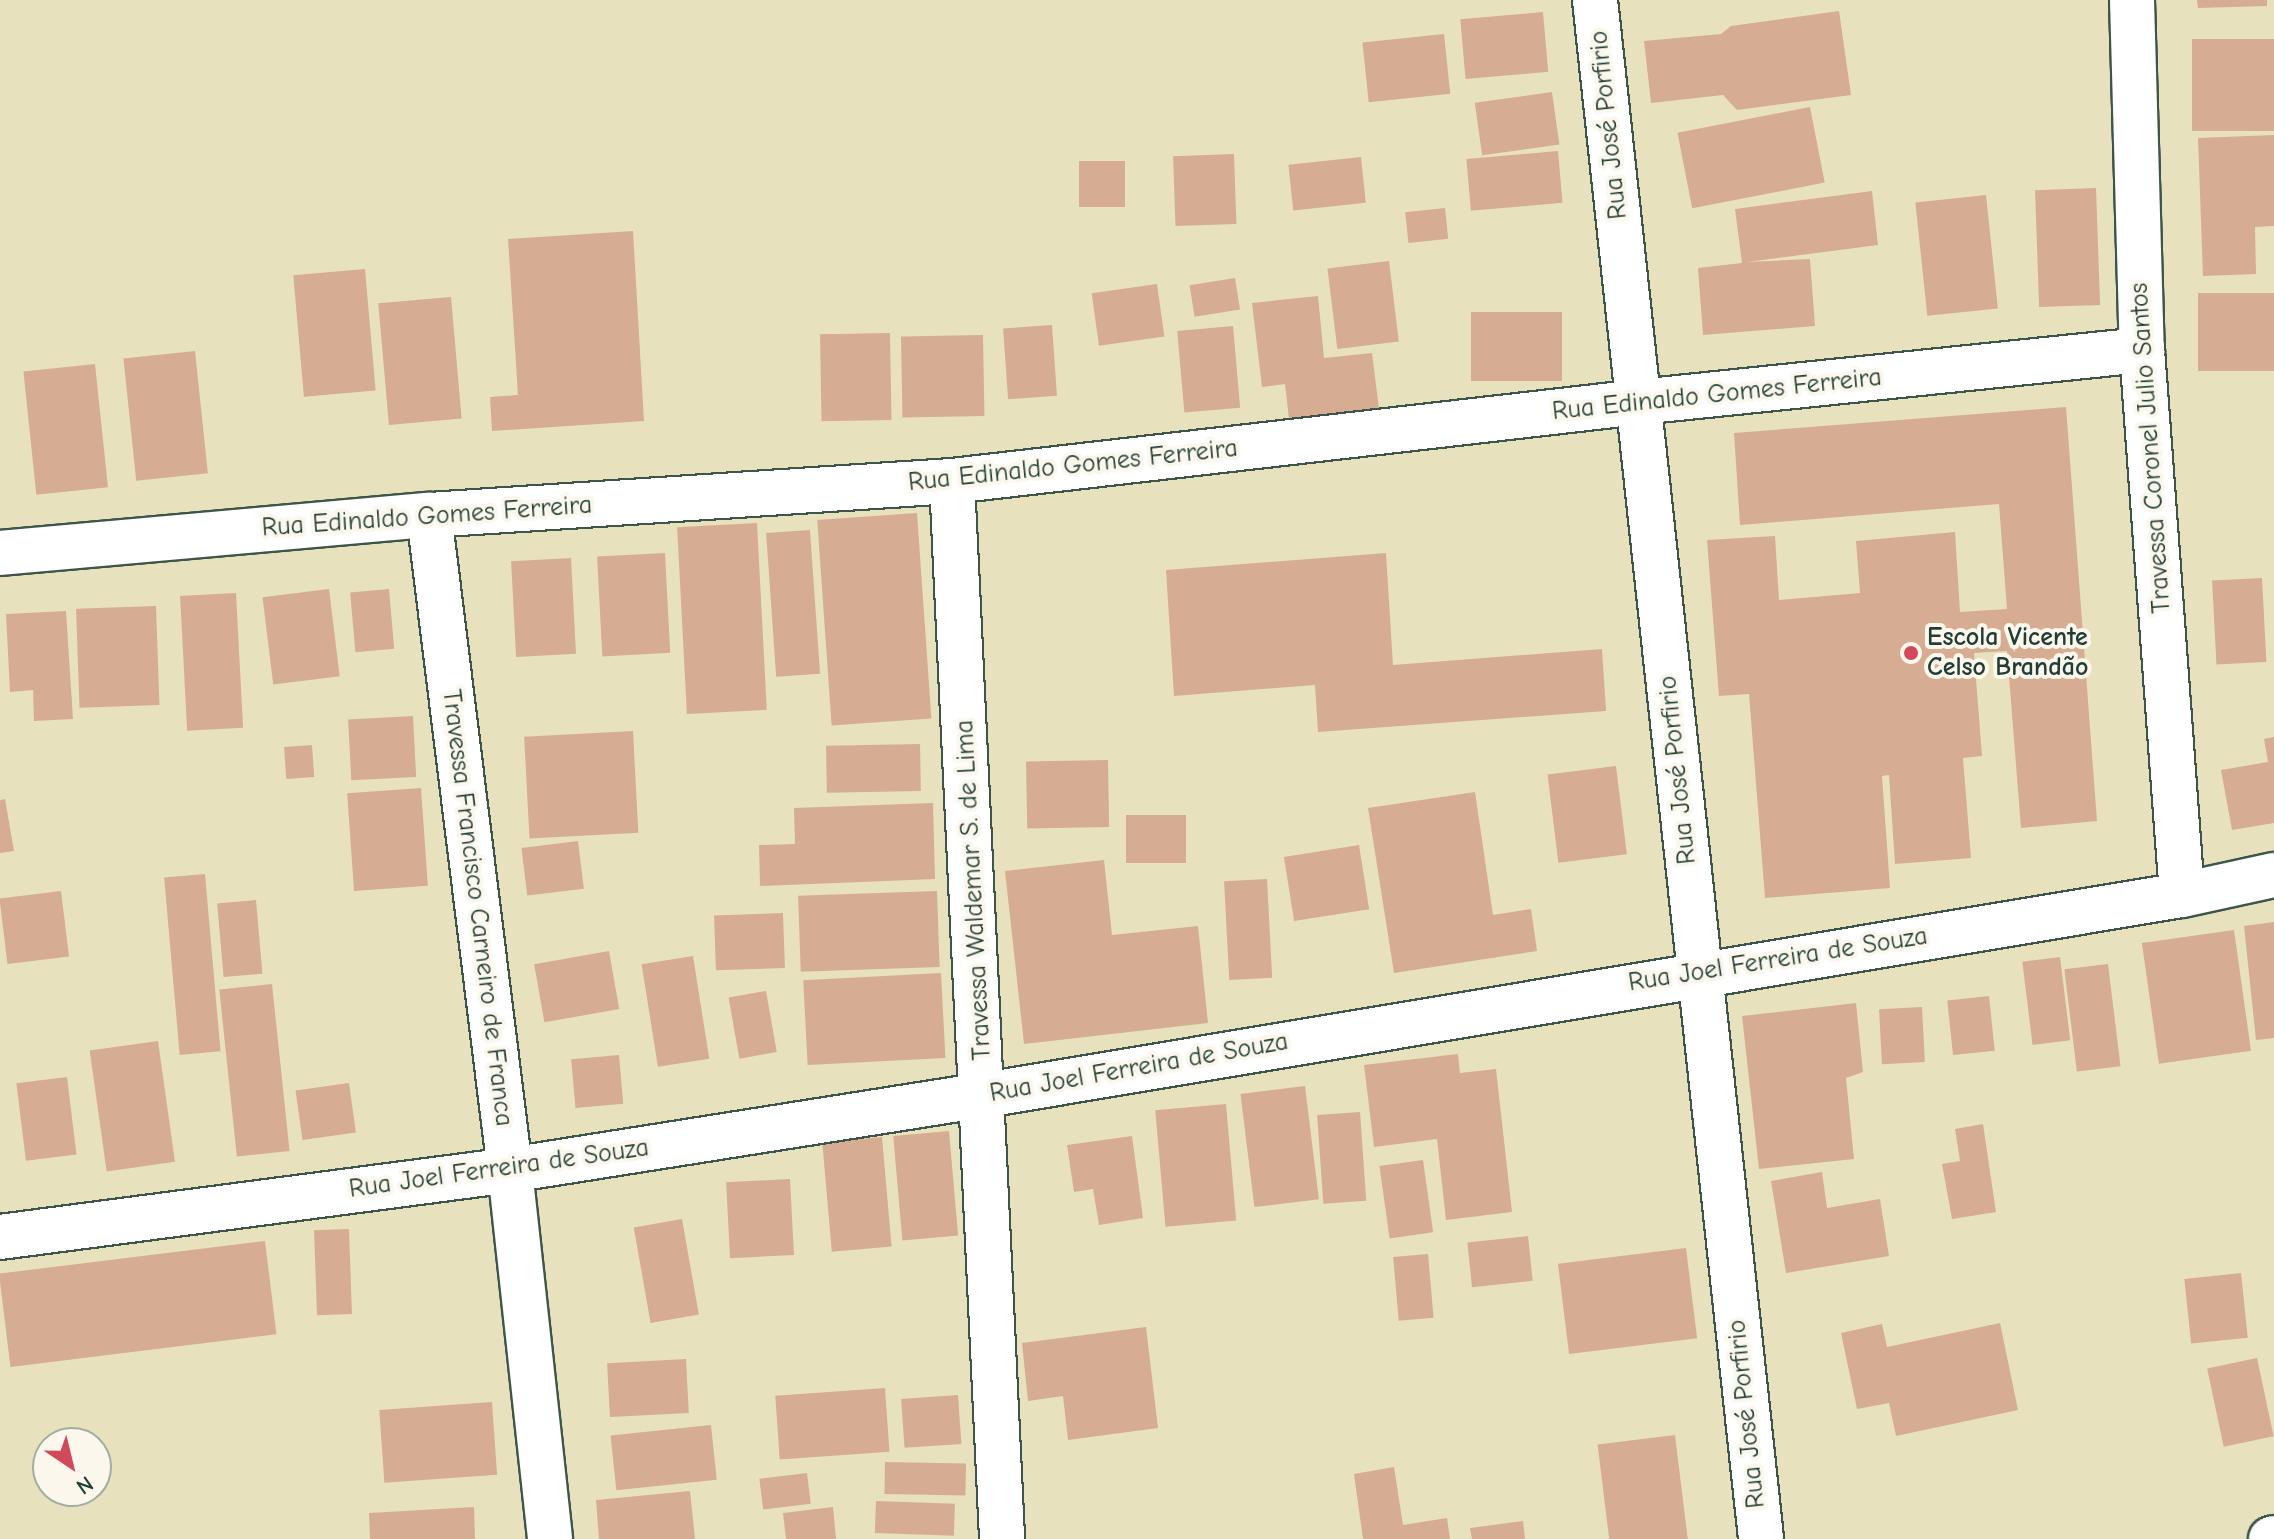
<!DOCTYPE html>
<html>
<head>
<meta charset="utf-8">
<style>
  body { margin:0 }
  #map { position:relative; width:2274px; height:1539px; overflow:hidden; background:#e8e1be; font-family:"Comic Neue",sans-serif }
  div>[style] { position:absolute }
  .building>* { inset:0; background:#d6ad92; transform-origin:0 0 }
  .roads { filter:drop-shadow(2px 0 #3d5649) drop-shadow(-2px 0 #3d5649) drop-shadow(0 2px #3d5649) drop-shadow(0 -2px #3d5649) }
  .street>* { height:44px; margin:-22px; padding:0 22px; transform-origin:22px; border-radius:22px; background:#fff }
  .secondary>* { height:44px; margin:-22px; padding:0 22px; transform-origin:22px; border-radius:22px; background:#fff }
  .dots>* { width:22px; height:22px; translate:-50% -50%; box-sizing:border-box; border:4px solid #fbf7ec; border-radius:50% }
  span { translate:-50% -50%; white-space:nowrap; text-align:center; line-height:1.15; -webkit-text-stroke:8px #fbf7ec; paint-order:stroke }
  .street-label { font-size:26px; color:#1f3d34 }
  .poi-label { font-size:26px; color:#1f3d34; font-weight:700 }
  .left { translate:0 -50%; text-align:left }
  .north { position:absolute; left:32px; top:1427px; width:80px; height:80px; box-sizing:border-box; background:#fbf7ec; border:2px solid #a3ada2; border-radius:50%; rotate:145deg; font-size:22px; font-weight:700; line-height:32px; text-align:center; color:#1f3d34 }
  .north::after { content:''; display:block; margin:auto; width:28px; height:36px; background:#d1495b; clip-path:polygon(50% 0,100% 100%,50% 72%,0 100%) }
</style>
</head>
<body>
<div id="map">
  <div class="building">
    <div style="clip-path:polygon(2197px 0,2267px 0,2267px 6px,2198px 8px)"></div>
    <div style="clip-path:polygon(1839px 11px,1851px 95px,1737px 110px,1723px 95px,1651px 103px,1644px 41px,1721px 34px,1731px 26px)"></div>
    <div style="left:1543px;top:12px;width:60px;height:83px;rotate:85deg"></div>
    <div style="left:1444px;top:34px;width:60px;height:82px;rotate:84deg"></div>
    <div style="left:2274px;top:39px;width:92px;height:82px;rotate:90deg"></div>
    <div style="left:1552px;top:92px;width:53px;height:78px;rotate:82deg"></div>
    <div style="left:1810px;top:107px;width:77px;height:135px;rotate:79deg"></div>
    <div style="clip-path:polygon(2274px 135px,2274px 226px,2255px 227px,2256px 274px,2203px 276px,2198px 138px)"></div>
    <div style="left:1558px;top:151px;width:52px;height:92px;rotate:85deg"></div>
    <div style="left:1234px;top:154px;width:70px;height:61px;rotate:88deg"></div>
    <div style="left:1361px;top:157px;width:46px;height:73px;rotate:84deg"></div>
    <div style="left:1079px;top:161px;width:46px;height:46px"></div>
    <div style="left:2096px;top:188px;width:117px;height:61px;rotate:88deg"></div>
    <div style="clip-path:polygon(1872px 191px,1878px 245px,1747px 262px,1810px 259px,1815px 326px,1703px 335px,1698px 268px,1742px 263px,1735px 209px)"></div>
    <div style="left:1986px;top:195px;width:114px;height:71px;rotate:84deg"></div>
    <div style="left:1445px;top:208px;width:31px;height:40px;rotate:84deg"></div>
    <div style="clip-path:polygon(633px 231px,644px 421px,492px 431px,490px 397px,518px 395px,508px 239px)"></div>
    <div style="left:1389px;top:261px;width:81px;height:62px;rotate:83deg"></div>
    <div style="left:365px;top:269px;width:122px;height:72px;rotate:85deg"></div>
    <div style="left:1235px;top:278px;width:32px;height:46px;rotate:81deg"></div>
    <div style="left:1157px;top:284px;width:53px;height:66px;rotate:82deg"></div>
    <div style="left:2274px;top:293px;width:78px;height:76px;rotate:90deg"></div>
    <div style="clip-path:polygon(1318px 296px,1324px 358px,1372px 353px,1379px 409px,1289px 419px,1285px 384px,1262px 387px,1252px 303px)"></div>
    <div style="left:451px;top:297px;width:122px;height:73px;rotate:85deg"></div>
    <div style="left:1471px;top:312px;width:91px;height:69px"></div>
    <div style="left:1052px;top:325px;width:71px;height:49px;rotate:86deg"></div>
    <div style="left:1233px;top:326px;width:82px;height:56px;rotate:85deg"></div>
    <div style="left:890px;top:333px;width:87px;height:70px;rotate:89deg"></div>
    <div style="left:983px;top:335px;width:81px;height:82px;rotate:89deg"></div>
    <div style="left:195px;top:351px;width:123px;height:72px;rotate:84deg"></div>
    <div style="left:95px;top:364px;width:124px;height:72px;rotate:84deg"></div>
    <div style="clip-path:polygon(2066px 407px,2097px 821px,2021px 828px,2007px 651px,1974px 653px,1982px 756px,1963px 758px,1971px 858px,1895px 864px,1889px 775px,1882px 776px,1890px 888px,1765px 898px,1749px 694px,1719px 696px,1707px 540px,1775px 536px,1779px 600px,1860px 593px,1856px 541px,1955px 532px,1960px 612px,2007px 609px,1999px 504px,1740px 525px,1734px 433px)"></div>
    <div style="left:917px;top:513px;width:206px;height:100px;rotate:86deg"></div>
    <div style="left:757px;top:523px;width:187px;height:80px;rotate:87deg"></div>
    <div style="left:810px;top:530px;width:144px;height:44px;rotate:86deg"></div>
    <div style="left:665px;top:553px;width:100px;height:68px;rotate:87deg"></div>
    <div style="clip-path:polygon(1386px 553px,1393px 665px,1602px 649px,1606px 711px,1318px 732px,1315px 685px,1174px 696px,1166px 570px)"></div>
    <div style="left:571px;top:558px;width:96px;height:60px;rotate:87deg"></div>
    <div style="left:2262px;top:578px;width:84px;height:50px;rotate:87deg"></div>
    <div style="left:329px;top:589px;width:88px;height:67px;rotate:83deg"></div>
    <div style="left:389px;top:589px;width:60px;height:39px;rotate:85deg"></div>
    <div style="left:236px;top:593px;width:135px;height:56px;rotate:87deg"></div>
    <div style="left:156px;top:606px;width:99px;height:80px;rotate:88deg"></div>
    <div style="clip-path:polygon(66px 611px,73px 719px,34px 721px,33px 690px,10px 692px,6px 614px)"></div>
    <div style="left:413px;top:716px;width:61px;height:65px;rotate:87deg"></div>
    <div style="left:633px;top:731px;width:102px;height:109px;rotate:87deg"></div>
    <div style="clip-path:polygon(2274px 737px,2274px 823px,2232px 830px,2221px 770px,2268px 762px,2264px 739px)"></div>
    <div style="left:920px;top:744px;width:47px;height:94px;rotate:89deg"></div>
    <div style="left:312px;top:745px;width:32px;height:28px;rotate:86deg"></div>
    <div style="left:1108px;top:760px;width:67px;height:82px;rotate:89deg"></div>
    <div style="left:1616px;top:766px;width:89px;height:69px;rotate:83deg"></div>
    <div style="left:421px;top:788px;width:98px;height:74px;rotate:86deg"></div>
    <div style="clip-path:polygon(1475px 792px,1493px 915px,1531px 909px,1537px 951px,1394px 973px,1368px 808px)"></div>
    <div style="clip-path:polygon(5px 799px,14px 851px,0 853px,0 800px)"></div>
    <div style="clip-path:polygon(933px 803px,935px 879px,760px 886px,759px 845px,795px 844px,794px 808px)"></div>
    <div style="left:1126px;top:815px;width:60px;height:48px"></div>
    <div style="left:578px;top:841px;width:48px;height:57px;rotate:83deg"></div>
    <div style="left:1359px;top:845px;width:65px;height:76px;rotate:81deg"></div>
    <div style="clip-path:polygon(1104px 860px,1112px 935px,1198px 926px,1208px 1023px,1024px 1044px,1005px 871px)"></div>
    <div style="left:205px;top:874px;width:178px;height:41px;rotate:85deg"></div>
    <div style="left:1267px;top:879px;width:99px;height:43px;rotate:87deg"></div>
    <div style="left:61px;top:891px;width:66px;height:62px;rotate:83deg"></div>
    <div style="left:937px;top:891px;width:76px;height:139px;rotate:88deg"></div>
    <div style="left:256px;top:900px;width:74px;height:39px;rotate:85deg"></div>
    <div style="left:783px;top:913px;width:55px;height:69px;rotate:88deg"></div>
    <div style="clip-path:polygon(2274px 922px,2274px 1038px,2256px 1040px,2244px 926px)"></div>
    <div style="left:2234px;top:930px;width:122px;height:93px;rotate:82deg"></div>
    <div style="left:609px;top:951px;width:59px;height:76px;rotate:80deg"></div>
    <div style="left:693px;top:956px;width:104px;height:52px;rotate:81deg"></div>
    <div style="left:2060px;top:957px;width:84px;height:38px;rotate:83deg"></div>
    <div style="left:2108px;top:964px;width:103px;height:44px;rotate:83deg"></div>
    <div style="left:941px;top:973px;width:85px;height:138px;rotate:87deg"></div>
    <div style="left:272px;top:984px;width:168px;height:53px;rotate:84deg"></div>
    <div style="left:766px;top:991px;width:62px;height:38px;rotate:80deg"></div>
    <div style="left:1989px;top:996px;width:55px;height:42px;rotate:84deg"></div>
    <div style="clip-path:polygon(1856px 1003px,1863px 1072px,1846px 1078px,1854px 1159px,1759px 1169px,1742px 1016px)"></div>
    <div style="left:1922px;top:1007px;width:55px;height:43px;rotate:87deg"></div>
    <div style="left:158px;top:1041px;width:122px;height:69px;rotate:82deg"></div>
    <div style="clip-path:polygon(1458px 1054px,1460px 1073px,1496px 1069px,1512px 1212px,1446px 1220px,1437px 1139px,1374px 1147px,1364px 1065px)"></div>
    <div style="left:619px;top:1055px;width:49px;height:48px;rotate:85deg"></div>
    <div style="left:67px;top:1077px;width:78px;height:51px;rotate:83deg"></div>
    <div style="left:349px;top:1083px;width:50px;height:54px;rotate:82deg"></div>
    <div style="left:1305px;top:1086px;width:114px;height:65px;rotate:83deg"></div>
    <div style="left:1226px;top:1104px;width:117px;height:71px;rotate:85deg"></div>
    <div style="left:1360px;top:1112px;width:89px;height:43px;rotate:86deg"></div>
    <div style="clip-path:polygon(1983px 1124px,1996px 1212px,1952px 1219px,1942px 1164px,1960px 1161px,1955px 1129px)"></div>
    <div style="left:949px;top:1131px;width:105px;height:56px;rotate:85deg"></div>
    <div style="clip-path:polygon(1132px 1136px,1143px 1218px,1099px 1225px,1093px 1189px,1074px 1192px,1067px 1145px)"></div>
    <div style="left:882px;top:1137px;width:110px;height:60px;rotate:85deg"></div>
    <div style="left:1423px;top:1160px;width:73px;height:44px;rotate:82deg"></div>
    <div style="clip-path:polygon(1822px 1172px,1827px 1208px,1880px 1199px,1889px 1256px,1786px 1273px,1771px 1181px)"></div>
    <div style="left:790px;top:1179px;width:76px;height:64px;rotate:87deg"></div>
    <div style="left:682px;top:1219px;width:97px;height:49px;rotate:80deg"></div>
    <div style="left:349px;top:1229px;width:85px;height:35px;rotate:88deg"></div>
    <div style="left:1528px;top:1236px;width:45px;height:61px;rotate:84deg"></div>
    <div style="left:265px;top:1241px;width:94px;height:268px;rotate:83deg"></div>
    <div style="left:1686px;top:1248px;width:91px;height:129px;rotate:83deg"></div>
    <div style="left:1428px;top:1254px;width:64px;height:35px;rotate:85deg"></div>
    <div style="left:2241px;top:1273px;width:65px;height:57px;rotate:84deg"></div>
    <div style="clip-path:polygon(2000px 1323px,2018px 1410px,1896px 1436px,1889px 1403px,1857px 1409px,1841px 1333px,1882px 1324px,1887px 1347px)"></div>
    <div style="clip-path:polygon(1146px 1327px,1158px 1428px,1068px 1440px,1063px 1396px,1028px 1401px,1022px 1343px)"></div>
    <div style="left:2257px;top:1358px;width:80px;height:51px;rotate:78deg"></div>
    <div style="left:686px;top:1359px;width:54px;height:79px;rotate:87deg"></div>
    <div style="left:885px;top:1388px;width:64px;height:110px;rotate:86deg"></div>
    <div style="left:958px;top:1395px;width:49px;height:57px;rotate:86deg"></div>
    <div style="left:492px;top:1402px;width:73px;height:113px;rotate:86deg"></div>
    <div style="left:711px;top:1425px;width:55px;height:101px;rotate:84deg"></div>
    <div style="left:1675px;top:1435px;width:105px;height:78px;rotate:83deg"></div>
    <div style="left:885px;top:1462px;width:81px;height:32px;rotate:1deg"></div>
    <div style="clip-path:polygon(1394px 1467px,1403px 1525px,1447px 1518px,1450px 1539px,1363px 1539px,1354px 1474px)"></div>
    <div style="left:807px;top:1473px;width:31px;height:48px;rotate:83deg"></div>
    <div style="clip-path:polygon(690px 1491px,695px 1539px,599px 1539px,596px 1500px)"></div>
    <div style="left:876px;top:1501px;width:79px;height:32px;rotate:2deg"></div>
    <div style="clip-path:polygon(474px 1507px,475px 1539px,370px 1539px,369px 1513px)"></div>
    <div style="clip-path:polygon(833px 1507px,836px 1539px,786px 1539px,783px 1513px)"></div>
    <div style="clip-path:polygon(1523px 1521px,1525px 1539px,1472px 1539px,1470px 1528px)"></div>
  </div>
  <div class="roads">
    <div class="street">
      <div style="left:2132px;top:0;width:350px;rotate:88.4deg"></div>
      <div style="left:2142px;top:350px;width:546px;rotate:85.8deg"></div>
      <div style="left:1639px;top:402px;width:506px;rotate:-5.9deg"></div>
      <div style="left:952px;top:481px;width:1059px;rotate:87.29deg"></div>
      <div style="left:429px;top:515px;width:660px;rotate:82.95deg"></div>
      <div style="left:510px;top:1170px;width:371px;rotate:83.8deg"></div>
      <div style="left:0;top:1237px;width:514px;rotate:-7.48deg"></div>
      <div style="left:510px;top:1170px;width:481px;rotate:-9deg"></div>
      <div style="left:985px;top:1095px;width:1214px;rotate:-9.49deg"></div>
      <div style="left:2182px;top:895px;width:94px;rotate:-12.3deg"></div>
      <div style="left:2271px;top:1539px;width:3px;rotate:-18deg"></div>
    </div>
    <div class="secondary">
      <div style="left:1595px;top:0;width:1548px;rotate:83.84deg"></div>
      <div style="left:0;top:553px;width:431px;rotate:-5.1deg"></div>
      <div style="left:429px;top:515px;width:524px;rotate:-3.72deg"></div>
      <div style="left:952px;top:481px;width:692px;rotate:-6.56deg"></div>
    </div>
  </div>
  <div class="dots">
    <div style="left:1911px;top:653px;background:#d1495b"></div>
  </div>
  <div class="street-label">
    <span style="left:1609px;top:125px;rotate:-96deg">Rua José Porfirio</span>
    <span style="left:1717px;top:395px;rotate:-6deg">Rua Edinaldo Gomes Ferreira</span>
    <span style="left:2151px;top:448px;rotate:-94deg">Travessa Coronel Julio Santos</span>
    <span style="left:1073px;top:466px;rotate:-6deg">Rua Edinaldo Gomes Ferreira</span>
    <span style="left:427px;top:517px;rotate:-4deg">Rua Edinaldo Gomes Ferreira</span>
    <span style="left:1678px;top:770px;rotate:-96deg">Rua José Porfirio</span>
    <span style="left:974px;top:890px;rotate:-93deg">Travessa Waldemar S. de Lima</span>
    <span style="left:477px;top:908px;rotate:83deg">Travessa Francisco Carneiro de Franca</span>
    <span style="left:1778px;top:960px;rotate:-9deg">Rua Joel Ferreira de Souza</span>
    <span style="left:1139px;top:1068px;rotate:-10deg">Rua Joel Ferreira de Souza</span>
    <span style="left:499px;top:1169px;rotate:-8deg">Rua Joel Ferreira de Souza</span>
    <span style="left:1747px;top:1414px;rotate:-96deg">Rua José Porfirio</span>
  </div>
  <div class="poi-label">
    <span class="left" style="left:1927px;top:653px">Escola Vicente<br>Celso Brandão</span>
  </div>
  <div class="north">N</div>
</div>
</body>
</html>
